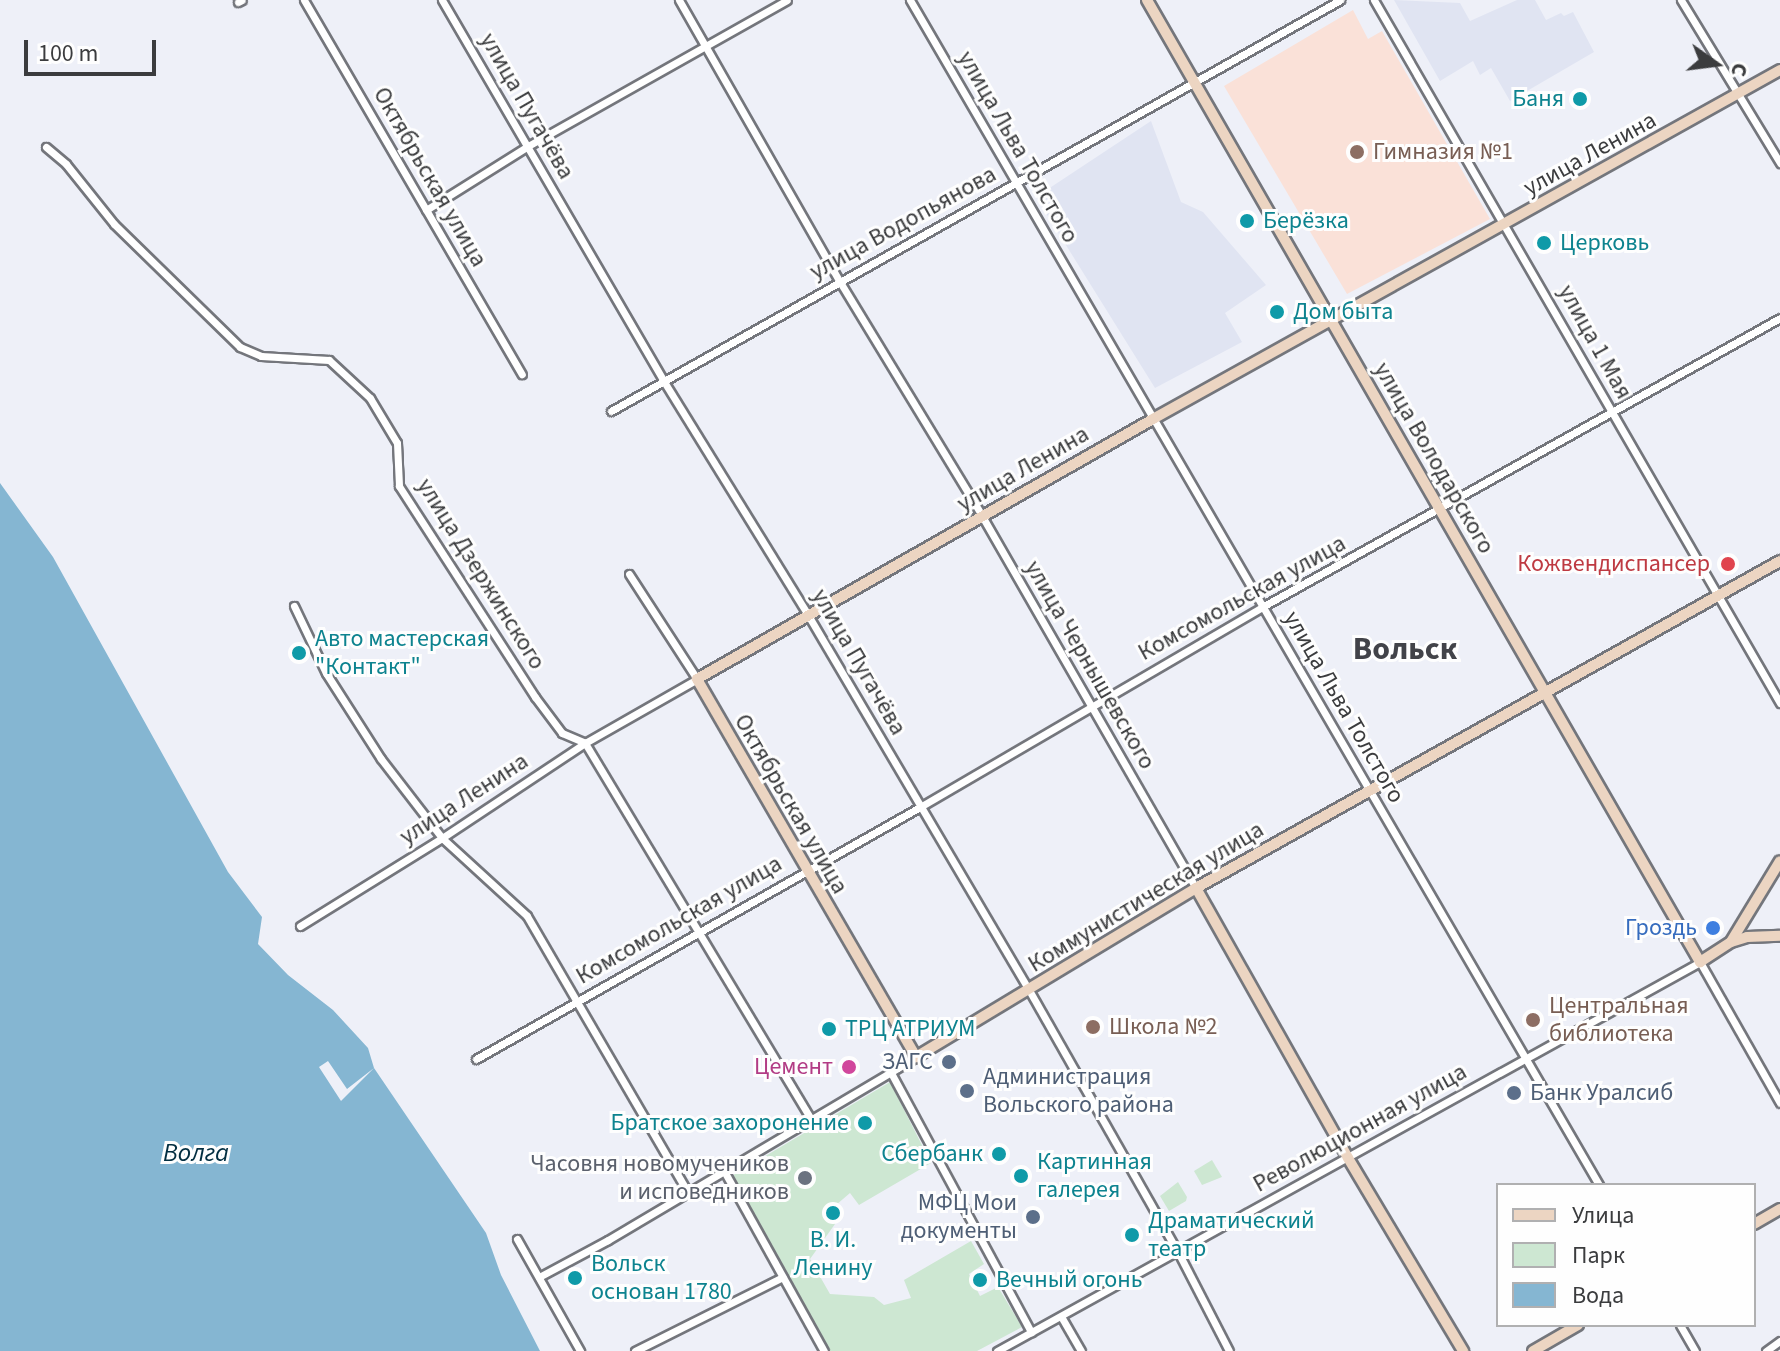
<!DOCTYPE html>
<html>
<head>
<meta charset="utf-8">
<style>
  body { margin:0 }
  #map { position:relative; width:1780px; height:1351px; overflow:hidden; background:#eef0f8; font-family:"Source Sans 3",sans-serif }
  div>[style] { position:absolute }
  .built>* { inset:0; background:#e0e4f2 }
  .education>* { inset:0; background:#fae1d8 }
  .green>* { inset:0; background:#cde7d2 }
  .water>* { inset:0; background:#85b6d2 }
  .pier>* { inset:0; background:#eef0f8 }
  .roads { filter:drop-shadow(2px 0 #74767c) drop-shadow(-2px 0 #74767c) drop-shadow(0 2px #74767c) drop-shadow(0 -2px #74767c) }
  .street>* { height:7px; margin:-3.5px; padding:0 3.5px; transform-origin:3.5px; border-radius:3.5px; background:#fff }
  .secondary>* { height:10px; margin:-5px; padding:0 5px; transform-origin:5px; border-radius:5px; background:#ecd5c2 }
  .dots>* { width:22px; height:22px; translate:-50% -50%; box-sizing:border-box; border:4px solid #fefefe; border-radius:50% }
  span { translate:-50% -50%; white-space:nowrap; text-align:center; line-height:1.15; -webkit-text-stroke:6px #fefefe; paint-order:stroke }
  .culture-label { font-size:24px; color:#0d838f }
  .right { translate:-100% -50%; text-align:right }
  .left { translate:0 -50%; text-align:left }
  .street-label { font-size:24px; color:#3b3c3e }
  .education-label { font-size:24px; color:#785e54 }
  .health-label { font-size:24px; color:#be3a42 }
  .shop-label { font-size:24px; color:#366cbe }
  .service-label { font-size:24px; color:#4e5e75 }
  .hotel-label { font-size:24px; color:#b23c85 }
  .worship-label { font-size:24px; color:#5b616d }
  .water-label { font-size:26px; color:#022e41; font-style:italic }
  .district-label { font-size:32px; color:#424349; font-weight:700 }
  .legend { position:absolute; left:1496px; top:1183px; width:260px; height:144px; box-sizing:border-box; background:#fefefe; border:2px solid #b0b0b1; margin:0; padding:10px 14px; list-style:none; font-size:24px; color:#3b3c3e }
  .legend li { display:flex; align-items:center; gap:16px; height:40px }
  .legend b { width:40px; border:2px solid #b0b0b1 }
  .north { position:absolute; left:1676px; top:24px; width:80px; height:80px; -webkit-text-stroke:6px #fefefe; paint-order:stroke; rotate:104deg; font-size:22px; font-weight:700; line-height:32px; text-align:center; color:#3b3c3e }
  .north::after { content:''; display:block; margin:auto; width:28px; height:36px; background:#3b3c3e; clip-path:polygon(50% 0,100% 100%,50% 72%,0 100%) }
  .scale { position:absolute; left:24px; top:40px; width:132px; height:36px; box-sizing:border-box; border:4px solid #3b3c3e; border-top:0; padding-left:10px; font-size:24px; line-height:28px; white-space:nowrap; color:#3b3c3e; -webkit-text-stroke:6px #fefefe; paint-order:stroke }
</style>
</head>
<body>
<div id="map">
  <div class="built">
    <div style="clip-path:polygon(1394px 0,1460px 3px,1470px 21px,1517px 0,1535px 0,1546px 20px,1561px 13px,1564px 16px,1573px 12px,1594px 52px,1510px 101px,1491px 68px,1480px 75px,1473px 61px,1440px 81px)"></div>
    <div style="clip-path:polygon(1151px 121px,1181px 202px,1203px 212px,1266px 285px,1225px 313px,1242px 342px,1155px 388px,1036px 197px)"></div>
  </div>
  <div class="education">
    <div style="clip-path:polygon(1353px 10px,1368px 39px,1382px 31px,1490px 219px,1347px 294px,1224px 86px)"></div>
  </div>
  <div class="green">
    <div style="clip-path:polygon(890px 1082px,931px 1163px,859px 1205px,850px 1193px,829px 1211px,835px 1224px,810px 1259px,830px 1294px,874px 1297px,884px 1305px,911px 1298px,904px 1280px,971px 1241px,984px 1264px,969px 1274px,980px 1296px,998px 1287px,1022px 1327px,977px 1351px,830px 1351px,730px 1177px)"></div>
    <div style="clip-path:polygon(1212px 1160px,1222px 1177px,1202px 1185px,1194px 1171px)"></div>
    <div style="clip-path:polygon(1178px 1182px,1187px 1197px,1186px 1201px,1169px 1211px,1160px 1196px)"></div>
  </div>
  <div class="water">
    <div style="clip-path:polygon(0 483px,53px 557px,228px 872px,262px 917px,258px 944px,288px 975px,333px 1010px,368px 1048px,374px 1068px,486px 1233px,501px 1275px,540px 1351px,0 1351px)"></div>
  </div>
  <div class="pier">
    <div style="clip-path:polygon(328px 1061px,347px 1089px,374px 1068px,341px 1101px,319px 1067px)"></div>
  </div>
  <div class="roads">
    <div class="street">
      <div style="left:304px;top:0;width:433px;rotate:59.8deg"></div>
      <div style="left:442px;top:0;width:440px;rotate:59.8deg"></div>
      <div style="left:663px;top:380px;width:276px;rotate:58.3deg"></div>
      <div style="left:808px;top:615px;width:435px;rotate:59.5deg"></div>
      <div style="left:1029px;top:990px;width:301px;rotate:60.4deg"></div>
      <div style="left:1178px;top:1252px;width:111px;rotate:62.7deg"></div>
      <div style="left:679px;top:0;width:325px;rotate:60.3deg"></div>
      <div style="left:840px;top:282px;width:274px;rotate:58.7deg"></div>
      <div style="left:982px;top:516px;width:429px;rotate:60.1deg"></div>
      <div style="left:910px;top:0;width:1371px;rotate:59.82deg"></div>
      <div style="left:1374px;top:0;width:812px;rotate:59.99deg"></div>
      <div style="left:1681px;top:0;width:191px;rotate:58.7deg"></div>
      <div style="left:238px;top:2px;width:4px;rotate:-27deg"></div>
      <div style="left:46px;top:147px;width:26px;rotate:40deg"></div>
      <div style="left:66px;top:164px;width:77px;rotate:51.3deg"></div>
      <div style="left:114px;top:224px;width:176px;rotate:44.3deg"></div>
      <div style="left:240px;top:347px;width:23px;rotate:23deg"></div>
      <div style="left:261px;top:356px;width:68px;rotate:3.4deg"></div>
      <div style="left:329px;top:360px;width:56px;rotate:42.8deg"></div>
      <div style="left:370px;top:398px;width:52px;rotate:59deg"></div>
      <div style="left:397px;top:443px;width:43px;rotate:87.3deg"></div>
      <div style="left:399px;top:486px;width:251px;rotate:57.2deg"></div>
      <div style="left:535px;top:697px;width:45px;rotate:53.1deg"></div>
      <div style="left:562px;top:733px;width:25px;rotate:23deg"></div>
      <div style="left:585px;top:743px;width:436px;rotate:59deg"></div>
      <div style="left:426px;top:210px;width:120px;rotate:-32.1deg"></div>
      <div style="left:528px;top:146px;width:297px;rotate:-29.4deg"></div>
      <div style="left:611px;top:411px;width:837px;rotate:-29.41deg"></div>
      <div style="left:294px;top:606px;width:74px;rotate:64.5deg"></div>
      <div style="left:326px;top:673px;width:102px;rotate:57.4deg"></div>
      <div style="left:381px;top:759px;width:100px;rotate:52.3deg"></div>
      <div style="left:442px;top:838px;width:115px;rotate:42.5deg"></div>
      <div style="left:527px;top:916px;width:318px;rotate:59.8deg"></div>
      <div style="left:300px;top:926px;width:167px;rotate:-31.8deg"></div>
      <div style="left:442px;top:838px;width:172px;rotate:-33.6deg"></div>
      <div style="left:585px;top:743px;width:129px;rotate:-29.7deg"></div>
      <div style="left:697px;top:679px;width:125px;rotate:-122.9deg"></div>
      <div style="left:476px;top:1059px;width:511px;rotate:-29.58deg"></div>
      <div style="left:920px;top:807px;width:396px;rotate:-30.3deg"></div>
      <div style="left:1262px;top:607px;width:593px;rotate:-29.16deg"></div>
      <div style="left:890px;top:1071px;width:297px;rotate:61.6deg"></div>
      <div style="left:723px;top:1169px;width:208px;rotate:61deg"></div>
      <div style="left:517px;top:1239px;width:129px;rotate:60.6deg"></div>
      <div style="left:539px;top:1277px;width:78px;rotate:-28.2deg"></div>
      <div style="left:608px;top:1240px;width:358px;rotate:-30.7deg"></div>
      <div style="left:1062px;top:1318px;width:38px;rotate:60deg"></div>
      <div style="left:1680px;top:1325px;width:30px;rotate:60deg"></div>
      <div style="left:635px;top:1351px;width:165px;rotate:-26.6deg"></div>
      <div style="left:997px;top:1351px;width:803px;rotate:-28.96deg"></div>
      <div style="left:1700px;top:962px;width:162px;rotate:60.4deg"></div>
      <div style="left:1766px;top:1351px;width:17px;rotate:-36deg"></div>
    </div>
    <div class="secondary">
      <div style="left:1147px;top:0;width:1110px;rotate:60.11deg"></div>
      <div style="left:1700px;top:962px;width:37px;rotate:-33deg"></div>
      <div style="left:1731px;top:942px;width:17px;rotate:-17deg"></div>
      <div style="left:1747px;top:937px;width:33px;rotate:-2deg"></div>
      <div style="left:1780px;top:70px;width:718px;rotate:150.9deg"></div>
      <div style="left:1153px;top:419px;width:525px;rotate:150.31deg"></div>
      <div style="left:697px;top:679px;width:437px;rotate:59.9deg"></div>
      <div style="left:916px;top:1057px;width:327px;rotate:-31.1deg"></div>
      <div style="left:1196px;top:888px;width:669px;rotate:-29.25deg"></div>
      <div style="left:1196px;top:888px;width:310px;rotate:60.6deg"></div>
      <div style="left:1348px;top:1158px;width:225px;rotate:59.2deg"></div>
      <div style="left:1732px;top:940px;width:92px;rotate:-58.7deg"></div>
      <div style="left:1754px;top:1224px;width:30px;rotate:-30deg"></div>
      <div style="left:1533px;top:1351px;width:52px;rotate:-30deg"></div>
    </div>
  </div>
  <div class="dots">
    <div style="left:1580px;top:99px;background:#0f9aa8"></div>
    <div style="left:1357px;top:152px;background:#8d6e63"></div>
    <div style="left:1247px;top:221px;background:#0f9aa8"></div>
    <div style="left:1544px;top:243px;background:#0f9aa8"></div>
    <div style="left:1277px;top:312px;background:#0f9aa8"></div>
    <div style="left:1728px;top:564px;background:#e0444e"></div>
    <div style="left:299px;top:653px;background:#0f9aa8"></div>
    <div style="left:1713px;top:928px;background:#3f7fe0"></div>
    <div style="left:1533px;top:1020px;background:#8d6e63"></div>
    <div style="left:1093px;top:1027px;background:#8d6e63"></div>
    <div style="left:829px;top:1029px;background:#0f9aa8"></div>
    <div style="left:949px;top:1062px;background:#5c6f8a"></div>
    <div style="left:849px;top:1067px;background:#d1479c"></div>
    <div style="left:967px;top:1091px;background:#5c6f8a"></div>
    <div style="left:1514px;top:1093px;background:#5c6f8a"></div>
    <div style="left:865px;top:1123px;background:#0f9aa8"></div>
    <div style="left:999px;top:1154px;background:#0f9aa8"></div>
    <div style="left:1021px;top:1176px;background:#0f9aa8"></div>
    <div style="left:805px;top:1178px;background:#6b7280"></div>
    <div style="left:833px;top:1213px;background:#0f9aa8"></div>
    <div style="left:1033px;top:1217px;background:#5c6f8a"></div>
    <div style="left:1132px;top:1235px;background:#0f9aa8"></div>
    <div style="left:575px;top:1278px;background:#0f9aa8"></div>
    <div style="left:980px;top:1280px;background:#0f9aa8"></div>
  </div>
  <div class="culture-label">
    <span class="right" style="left:1564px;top:99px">Баня</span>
    <span class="left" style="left:1263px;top:221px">Берёзка</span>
    <span class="left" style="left:1560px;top:243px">Церковь</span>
    <span class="left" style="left:1293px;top:312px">Дом быта</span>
    <span class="left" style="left:315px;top:653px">Авто мастерская<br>"Контакт"</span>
    <span class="left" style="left:845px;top:1029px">ТРЦ АТРИУМ</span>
    <span class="right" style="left:849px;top:1123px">Братское захоронение</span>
    <span class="right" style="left:983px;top:1154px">Сбербанк</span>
    <span class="left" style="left:1037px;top:1176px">Картинная<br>галерея</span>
    <span class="left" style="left:1148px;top:1235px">Драматический<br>театр</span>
    <span style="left:833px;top:1254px">В. И.<br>Ленину</span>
    <span class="left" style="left:591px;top:1278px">Вольск<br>основан 1780</span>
    <span class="left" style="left:996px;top:1280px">Вечный огонь</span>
  </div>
  <div class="street-label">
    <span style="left:527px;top:106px;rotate:60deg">улица Пугачёва</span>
    <span style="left:1018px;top:147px;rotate:60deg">улица Льва Толстого</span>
    <span style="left:1590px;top:154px;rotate:-29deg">улица Ленина</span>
    <span style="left:430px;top:177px;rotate:60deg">Октябрьская улица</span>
    <span style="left:903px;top:223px;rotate:-29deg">улица Водопьянова</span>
    <span style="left:1595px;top:342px;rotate:61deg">улица 1 Мая</span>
    <span style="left:1434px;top:458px;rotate:60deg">улица Володарского</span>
    <span style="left:1023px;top:469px;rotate:-30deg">улица Ленина</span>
    <span style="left:481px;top:574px;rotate:58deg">улица Дзержинского</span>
    <span style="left:1242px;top:598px;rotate:-29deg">Комсомольская улица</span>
    <span style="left:859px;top:662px;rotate:60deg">улица Пугачёва</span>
    <span style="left:1090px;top:665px;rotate:60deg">улица Чернышевского</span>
    <span style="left:1344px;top:707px;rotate:60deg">улица Льва Толстого</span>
    <span style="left:464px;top:799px;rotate:-33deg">улица Ленина</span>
    <span style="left:791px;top:804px;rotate:60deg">Октябрьская улица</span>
    <span style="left:1146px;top:897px;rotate:-31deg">Коммунистическая улица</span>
    <span style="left:679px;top:920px;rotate:-30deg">Комсомольская улица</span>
    <span style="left:1360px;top:1128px;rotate:-29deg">Революционная улица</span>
  </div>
  <div class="education-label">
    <span class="left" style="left:1373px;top:152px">Гимназия №1</span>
    <span class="left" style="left:1549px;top:1020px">Центральная<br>библиотека</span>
    <span class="left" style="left:1109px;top:1027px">Школа №2</span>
  </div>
  <div class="health-label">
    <span class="right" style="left:1710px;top:564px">Кожвендиспансер</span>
  </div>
  <div class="shop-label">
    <span class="right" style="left:1697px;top:928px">Гроздь</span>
  </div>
  <div class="service-label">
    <span class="right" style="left:933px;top:1062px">ЗАГС</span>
    <span class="left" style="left:983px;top:1091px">Администрация<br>Вольского района</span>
    <span class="left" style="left:1530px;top:1093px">Банк Уралсиб</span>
    <span class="right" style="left:1017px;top:1217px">МФЦ Мои<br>документы</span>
  </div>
  <div class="hotel-label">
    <span class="right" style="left:833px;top:1067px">Цемент</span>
  </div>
  <div class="worship-label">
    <span class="right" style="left:789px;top:1178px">Часовня новомучеников<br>и исповедников</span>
  </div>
  <div class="water-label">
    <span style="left:196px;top:1153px">Волга</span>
  </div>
  <div class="district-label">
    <span style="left:1405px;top:649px">Вольск</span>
  </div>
  <ul class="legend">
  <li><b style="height:10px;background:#ecd5c2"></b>Улица</li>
  <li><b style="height:22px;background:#cde7d2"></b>Парк</li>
  <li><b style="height:22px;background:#85b6d2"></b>Вода</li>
  </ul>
  <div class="north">С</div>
  <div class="scale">100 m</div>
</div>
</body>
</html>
